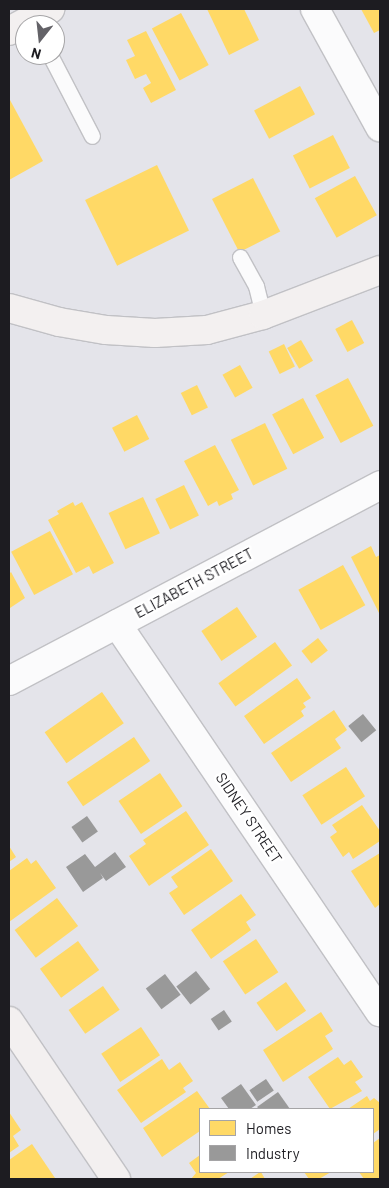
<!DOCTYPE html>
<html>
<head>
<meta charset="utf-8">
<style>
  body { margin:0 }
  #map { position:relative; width:389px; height:1188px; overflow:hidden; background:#e4e4ea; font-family:Barlow,sans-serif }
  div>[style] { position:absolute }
  .homes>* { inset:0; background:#ffd966; transform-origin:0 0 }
  .industry>* { inset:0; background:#999; transform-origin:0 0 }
  .roads { filter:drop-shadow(1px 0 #c1c1c5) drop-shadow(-1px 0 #c1c1c5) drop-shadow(0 1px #c1c1c5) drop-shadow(0 -1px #c1c1c5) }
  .lane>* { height:15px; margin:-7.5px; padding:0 7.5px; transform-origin:7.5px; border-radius:7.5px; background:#fbfbfc }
  .street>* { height:28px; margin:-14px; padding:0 14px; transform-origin:14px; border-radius:14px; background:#fbfbfc }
  .secondary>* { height:28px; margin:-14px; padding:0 14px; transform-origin:14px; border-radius:14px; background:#f3f0f0 }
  span { translate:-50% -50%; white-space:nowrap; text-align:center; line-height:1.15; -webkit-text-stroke:5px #fff; paint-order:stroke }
  .street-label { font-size:15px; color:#1d1c21 }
  .frame { position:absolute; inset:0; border:10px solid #1d1c21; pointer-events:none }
  .legend { position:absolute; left:199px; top:1108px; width:175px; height:65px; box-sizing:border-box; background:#fff; border:1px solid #a5a4a6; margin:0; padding:6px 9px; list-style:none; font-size:15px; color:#1d1c21 }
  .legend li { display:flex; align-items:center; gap:10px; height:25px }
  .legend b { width:25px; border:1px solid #a5a4a6 }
  .north { position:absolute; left:15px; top:15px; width:50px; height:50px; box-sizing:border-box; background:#fff; border:1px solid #a5a4a6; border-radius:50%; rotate:196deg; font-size:14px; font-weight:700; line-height:20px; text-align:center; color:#1d1c21 }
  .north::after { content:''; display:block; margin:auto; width:18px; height:22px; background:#636267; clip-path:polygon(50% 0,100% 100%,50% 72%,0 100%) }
</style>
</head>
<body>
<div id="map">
  <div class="homes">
    <div style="clip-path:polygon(207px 9px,244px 9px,259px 40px,229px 55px)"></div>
    <div style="clip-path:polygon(361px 9px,380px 9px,380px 30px,374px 33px)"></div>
    <div style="left:181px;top:13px;width:59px;height:33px;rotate:62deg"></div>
    <div style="clip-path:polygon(146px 31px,176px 90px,151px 103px,143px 88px,151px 83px,146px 74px,135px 79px,126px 60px,135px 56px,127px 40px)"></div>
    <div style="left:300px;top:86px;width:32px;height:52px;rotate:62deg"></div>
    <div style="clip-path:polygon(10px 100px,43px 161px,9px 180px,9px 101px)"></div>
    <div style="left:333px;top:135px;width:37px;height:45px;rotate:63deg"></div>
    <div style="left:157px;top:165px;width:73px;height:80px;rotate:64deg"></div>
    <div style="left:355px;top:176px;width:45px;height:46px;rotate:61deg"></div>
    <div style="left:253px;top:178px;width:60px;height:46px;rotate:63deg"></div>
    <div style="left:352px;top:320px;width:26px;height:19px;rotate:62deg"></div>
    <div style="left:301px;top:340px;width:24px;height:16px;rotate:60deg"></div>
    <div style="left:284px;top:344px;width:25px;height:17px;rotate:64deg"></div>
    <div style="left:240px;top:365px;width:26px;height:20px;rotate:61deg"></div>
    <div style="left:348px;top:378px;width:54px;height:37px;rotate:62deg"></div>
    <div style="left:197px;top:385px;width:25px;height:18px;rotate:64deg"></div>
    <div style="left:303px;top:398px;width:45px;height:35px;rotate:62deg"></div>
    <div style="left:137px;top:415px;width:27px;height:28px;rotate:63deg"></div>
    <div style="left:265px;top:423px;width:51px;height:38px;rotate:64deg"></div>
    <div style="clip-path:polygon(215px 445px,239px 490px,231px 494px,233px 499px,219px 506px,217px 501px,208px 506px,184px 461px)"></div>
    <div style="left:184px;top:485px;width:34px;height:32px;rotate:64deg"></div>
    <div style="left:143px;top:497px;width:40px;height:38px;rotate:65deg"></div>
    <div style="clip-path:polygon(73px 502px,75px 506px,82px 502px,114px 563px,93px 574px,89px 566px,76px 573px,48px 520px,59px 514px,57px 511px)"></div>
    <div style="left:50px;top:531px;width:49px;height:44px;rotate:62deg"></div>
    <div style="clip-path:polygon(371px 546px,376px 557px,380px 555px,380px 615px,351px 557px)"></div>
    <div style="left:343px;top:565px;width:46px;height:51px;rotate:61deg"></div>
    <div style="clip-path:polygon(11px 572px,25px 598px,10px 608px,9px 574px)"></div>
    <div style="left:237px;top:607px;width:36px;height:43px;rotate:56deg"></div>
    <div style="left:318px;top:638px;width:16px;height:21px;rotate:52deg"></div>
    <div style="left:275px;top:642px;width:29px;height:70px;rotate:54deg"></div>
    <div style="clip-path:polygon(297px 678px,311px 698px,303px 703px,306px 707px,301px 711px,304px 716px,264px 744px,244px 716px)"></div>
    <div style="left:102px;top:692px;width:38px;height:70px;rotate:55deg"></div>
    <div style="clip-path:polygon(334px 710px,347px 730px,335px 739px,341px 748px,291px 782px,271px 753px)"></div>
    <div style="left:134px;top:737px;width:29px;height:81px;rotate:56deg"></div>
    <div style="left:346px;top:767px;width:35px;height:52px;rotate:57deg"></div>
    <div style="left:160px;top:773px;width:40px;height:50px;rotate:56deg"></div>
    <div style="clip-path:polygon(362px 805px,380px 831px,380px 841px,353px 859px,349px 852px,343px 857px,330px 837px,337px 832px,332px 825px)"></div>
    <div style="clip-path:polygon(186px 811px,209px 845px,149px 886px,129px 856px,146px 844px,143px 840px)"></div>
    <div style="clip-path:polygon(9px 846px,16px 857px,9px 862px)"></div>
    <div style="clip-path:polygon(211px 849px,233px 881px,184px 915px,169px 893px,178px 887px,171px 877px)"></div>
    <div style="clip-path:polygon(380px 853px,380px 904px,375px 908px,351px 871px)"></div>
    <div style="clip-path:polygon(27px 858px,31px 864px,36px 860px,56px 888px,9px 922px,9px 871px)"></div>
    <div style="clip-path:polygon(241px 894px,256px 915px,246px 922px,251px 930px,211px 959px,191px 930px)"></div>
    <div style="left:57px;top:898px;width:35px;height:53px;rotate:53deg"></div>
    <div style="left:256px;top:939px;width:40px;height:40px;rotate:56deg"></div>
    <div style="left:78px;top:941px;width:36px;height:47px;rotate:54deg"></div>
    <div style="left:286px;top:982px;width:35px;height:36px;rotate:55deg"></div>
    <div style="left:103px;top:986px;width:29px;height:42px;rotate:55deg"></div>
    <div style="clip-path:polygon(321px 1012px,333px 1031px,325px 1036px,333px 1049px,283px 1082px,263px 1050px)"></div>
    <div style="left:141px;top:1027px;width:34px;height:48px;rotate:56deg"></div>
    <div style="clip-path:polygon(338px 1057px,344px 1065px,351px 1060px,363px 1077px,355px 1082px,362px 1091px,330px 1109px,308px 1077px)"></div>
    <div style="clip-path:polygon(162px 1059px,169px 1070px,180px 1062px,193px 1081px,183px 1088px,186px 1092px,141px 1123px,117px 1090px)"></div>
    <div style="clip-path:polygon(197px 1091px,210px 1109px,200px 1109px,200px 1131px,162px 1157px,143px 1128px)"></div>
    <div style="clip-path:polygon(367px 1096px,370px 1101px,374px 1098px,380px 1103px,380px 1129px,373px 1134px,373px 1109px,348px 1109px)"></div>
    <div style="clip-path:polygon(9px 1112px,21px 1130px,13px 1136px,19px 1146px,9px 1153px)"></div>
    <div style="clip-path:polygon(380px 1138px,380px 1179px,364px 1179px,359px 1172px,373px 1172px,373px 1143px)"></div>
    <div style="clip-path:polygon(32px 1144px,55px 1178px,9px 1179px,9px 1160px)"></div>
    <div style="clip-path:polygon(200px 1155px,200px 1172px,229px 1172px,218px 1179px,191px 1179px,196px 1173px,189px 1163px)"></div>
    <div style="clip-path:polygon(261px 1172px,265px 1179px,250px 1179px,260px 1172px)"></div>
    <div style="clip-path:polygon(304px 1172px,331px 1172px,319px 1179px,309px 1179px)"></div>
  </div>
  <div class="industry">
    <div style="left:363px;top:714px;width:21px;height:19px;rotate:51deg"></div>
    <div style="left:87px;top:816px;width:19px;height:19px;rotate:55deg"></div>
    <div style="clip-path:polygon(115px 852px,126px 867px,106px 881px,100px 873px,103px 878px,83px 892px,66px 867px,85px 854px,95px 867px)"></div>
    <div style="left:196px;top:971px;width:23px;height:25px;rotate:52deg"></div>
    <div style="left:165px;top:974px;width:26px;height:24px;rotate:53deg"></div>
    <div style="left:224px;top:1010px;width:14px;height:16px;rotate:56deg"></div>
    <div style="left:266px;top:1079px;width:14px;height:20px;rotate:56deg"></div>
    <div style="clip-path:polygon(241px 1084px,256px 1105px,250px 1109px,229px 1109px,221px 1098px)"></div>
    <div style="clip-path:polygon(278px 1092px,290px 1109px,259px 1109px,257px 1107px)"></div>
  </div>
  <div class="roads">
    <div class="lane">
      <div style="left:50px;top:55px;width:91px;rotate:62.6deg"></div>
      <div style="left:240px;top:257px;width:33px;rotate:61deg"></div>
      <div style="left:256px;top:286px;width:30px;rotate:76deg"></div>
    </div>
    <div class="street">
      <div style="left:315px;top:9px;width:135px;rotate:61.2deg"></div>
      <div style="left:117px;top:624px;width:469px;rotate:55.9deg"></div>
      <div style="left:9px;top:681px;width:420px;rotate:-27.8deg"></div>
    </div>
    <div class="secondary">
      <div style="left:9px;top:31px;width:47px;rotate:-28.2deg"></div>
      <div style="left:9px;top:308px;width:52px;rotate:15.6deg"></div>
      <div style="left:59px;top:322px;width:48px;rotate:9.7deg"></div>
      <div style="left:106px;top:330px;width:49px;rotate:3.5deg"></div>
      <div style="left:155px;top:333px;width:52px;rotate:-3.3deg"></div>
      <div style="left:207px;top:330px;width:58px;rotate:-15deg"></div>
      <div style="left:263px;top:315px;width:125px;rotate:-21deg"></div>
      <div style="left:9px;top:1021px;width:191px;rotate:55.9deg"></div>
    </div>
  </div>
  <div class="street-label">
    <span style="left:194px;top:583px;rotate:-28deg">ELIZABETH STREET</span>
    <span style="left:249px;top:818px;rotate:56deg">SIDNEY STREET</span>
  </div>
  <div class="frame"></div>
  <ul class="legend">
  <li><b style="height:14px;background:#ffd966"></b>Homes</li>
  <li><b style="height:14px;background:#999"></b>Industry</li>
  </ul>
  <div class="north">N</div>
</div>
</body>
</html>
